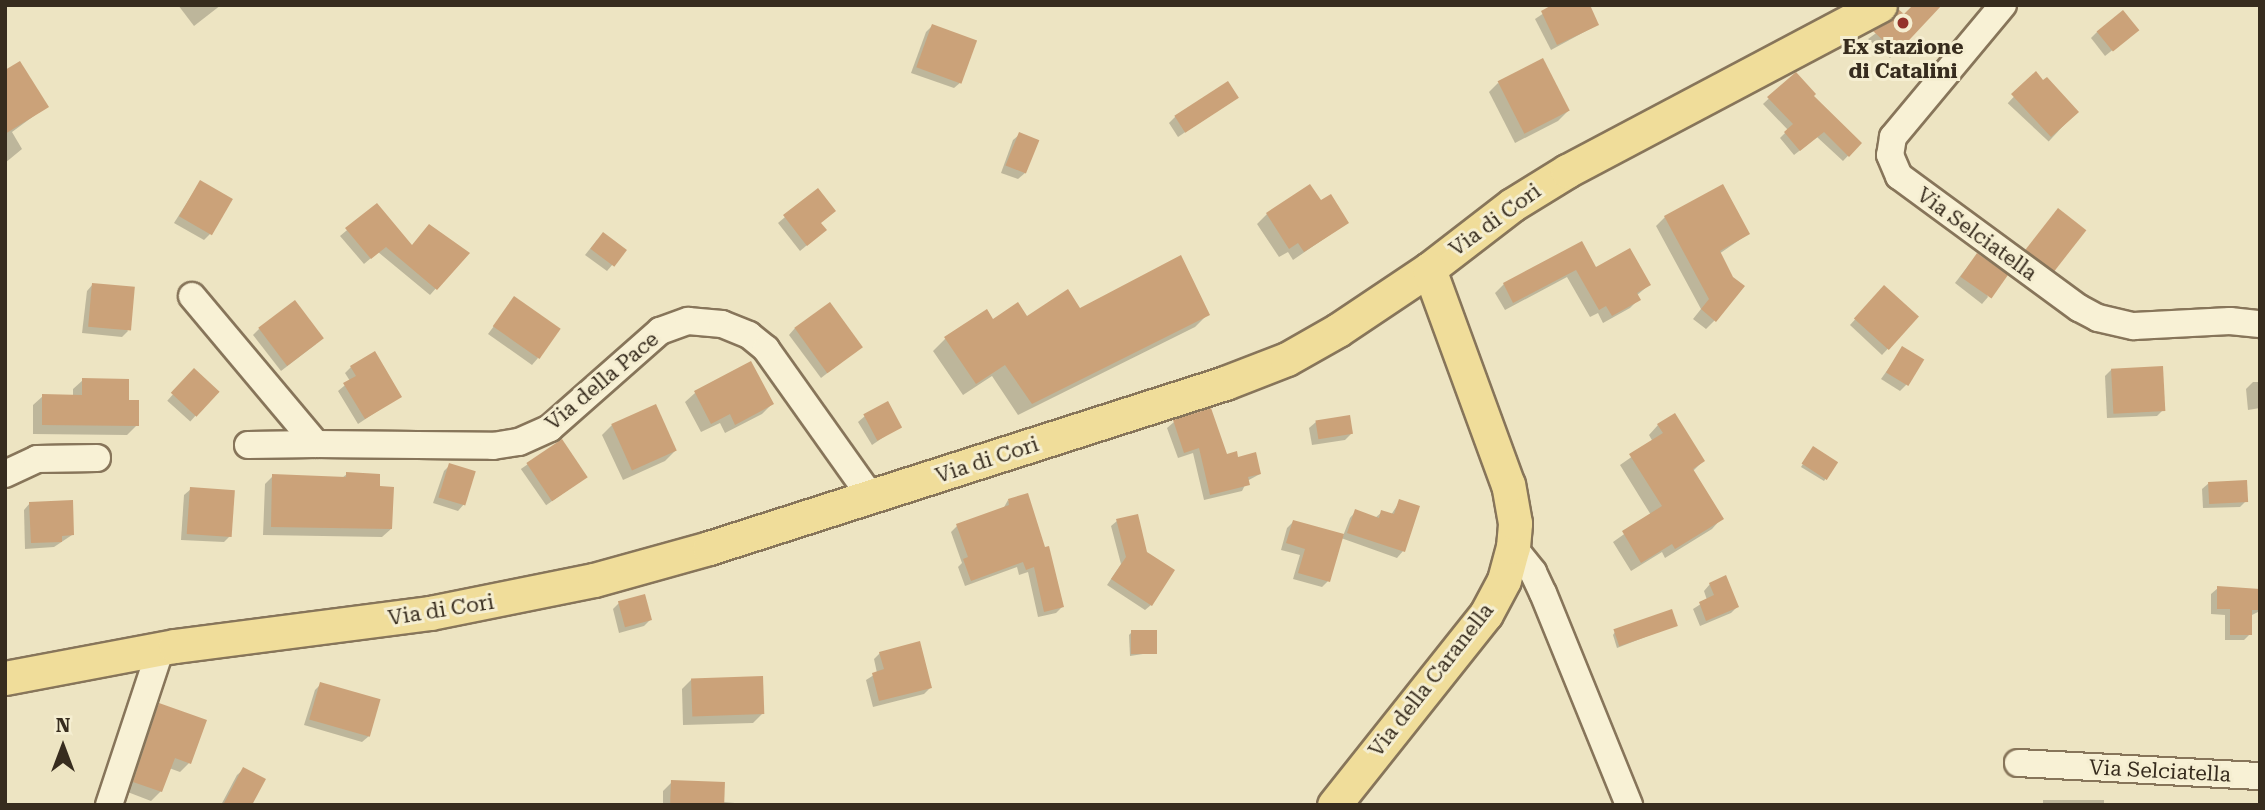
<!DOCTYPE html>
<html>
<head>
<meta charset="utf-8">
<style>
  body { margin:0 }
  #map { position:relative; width:2265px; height:810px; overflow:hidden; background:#ede4c2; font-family:"Roboto Serif",serif }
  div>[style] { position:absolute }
  .shadow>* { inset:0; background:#0003; transform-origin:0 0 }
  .building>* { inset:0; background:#cba279; transform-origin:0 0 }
  .roads { filter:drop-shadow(2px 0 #87755a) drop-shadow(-2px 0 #87755a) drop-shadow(0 2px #87755a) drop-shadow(0 -2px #87755a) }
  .minor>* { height:26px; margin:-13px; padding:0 13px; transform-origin:13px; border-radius:13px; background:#f8f1d5 }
  .major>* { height:33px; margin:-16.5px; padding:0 16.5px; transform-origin:16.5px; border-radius:16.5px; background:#f0dd9a }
  .dots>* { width:19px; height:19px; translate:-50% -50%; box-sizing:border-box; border:4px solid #f5eed1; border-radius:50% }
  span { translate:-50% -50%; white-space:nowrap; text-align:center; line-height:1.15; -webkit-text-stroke:6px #f5eed1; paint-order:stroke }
  .poi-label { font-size:21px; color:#372c1e; font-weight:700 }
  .street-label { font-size:21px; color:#372c1e }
  .frame { position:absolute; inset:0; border:7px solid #372c1e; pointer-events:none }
  .north { position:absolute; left:28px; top:712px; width:70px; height:70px; -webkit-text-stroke:5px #f5eed1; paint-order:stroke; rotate:0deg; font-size:19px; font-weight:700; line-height:28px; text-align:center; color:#372c1e }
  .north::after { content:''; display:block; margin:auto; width:24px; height:32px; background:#372c1e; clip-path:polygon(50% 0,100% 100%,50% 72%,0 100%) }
</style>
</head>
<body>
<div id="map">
  <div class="shadow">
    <div style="clip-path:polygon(178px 5px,221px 5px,194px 26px)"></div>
    <div style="clip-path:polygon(1556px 5px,1597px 25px,1551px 50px,1535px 19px)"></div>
    <div style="clip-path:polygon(1898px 11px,1904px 17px,1934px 11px,1890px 58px,1868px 39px,1887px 25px)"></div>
    <div style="clip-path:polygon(932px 26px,961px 82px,954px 88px,911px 73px,926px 32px)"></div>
    <div style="clip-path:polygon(2097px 32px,2130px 36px,2105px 56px,2091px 38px)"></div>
    <div style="clip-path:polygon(5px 71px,46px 107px,12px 132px,22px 149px,5px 163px)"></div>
    <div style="clip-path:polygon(1795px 74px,1811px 96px,1860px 143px,1843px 161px,1817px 137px,1794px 155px,1780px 138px,1788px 130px,1763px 104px)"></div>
    <div style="left:2035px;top:74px;width:56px;height:40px;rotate:43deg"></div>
    <div style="clip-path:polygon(1498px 83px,1568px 111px,1558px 121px,1515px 143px,1489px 92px)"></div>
    <div style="clip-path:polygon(1237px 97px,1178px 137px,1169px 123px,1175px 117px)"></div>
    <div style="clip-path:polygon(1020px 134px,1025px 173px,1018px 179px,1001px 173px,1013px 140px)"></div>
    <div style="clip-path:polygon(200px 182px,210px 234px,204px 240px,174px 223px)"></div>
    <div style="clip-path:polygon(817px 190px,818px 236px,800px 251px,778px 223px)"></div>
    <div style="clip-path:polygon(1320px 203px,1347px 223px,1293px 260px,1288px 252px,1279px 257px,1257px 224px,1267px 214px)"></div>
    <div style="clip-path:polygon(377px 205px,411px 247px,467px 253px,430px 295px,378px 252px,364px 264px,340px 236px)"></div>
    <div style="clip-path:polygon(1665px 217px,1748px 234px,1719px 254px,1715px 320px,1706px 329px,1693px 319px,1701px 309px,1656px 226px)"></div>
    <div style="clip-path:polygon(2052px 217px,2054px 270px,2047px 276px,2022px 257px)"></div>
    <div style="clip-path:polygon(597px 240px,625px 250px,607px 271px,585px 255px)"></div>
    <div style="clip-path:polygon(1582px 243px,1595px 269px,1649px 285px,1636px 296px,1638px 300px,1630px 308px,1603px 323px,1598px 313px,1590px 317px,1567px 277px,1505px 310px,1495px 293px,1504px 284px)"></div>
    <div style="clip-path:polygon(1971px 262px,1988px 297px,1982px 304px,1955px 283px)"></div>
    <div style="clip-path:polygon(93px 284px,128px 331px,122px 337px,82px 333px,87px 291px)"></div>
    <div style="clip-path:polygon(1878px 294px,1917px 317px,1882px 355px,1850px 325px)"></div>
    <div style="clip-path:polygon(514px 299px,538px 358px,532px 365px,488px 334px)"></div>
    <div style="clip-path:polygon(1080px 310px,1208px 314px,1195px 327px,1018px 415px,992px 376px,963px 395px,933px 351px,945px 339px,993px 321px)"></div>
    <div style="clip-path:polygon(795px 328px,861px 347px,821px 378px,789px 335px)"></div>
    <div style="clip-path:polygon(259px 329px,316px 344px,281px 371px,253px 335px)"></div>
    <div style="clip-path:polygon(1903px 348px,1906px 385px,1900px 391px,1881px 379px)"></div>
    <div style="clip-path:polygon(351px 367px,400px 396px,358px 424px,338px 391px,350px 381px,345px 373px)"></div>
    <div style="clip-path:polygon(2112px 369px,2163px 410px,2157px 416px,2107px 418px,2105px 376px)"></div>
    <div style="left:194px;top:371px;width:31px;height:40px;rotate:42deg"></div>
    <div style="clip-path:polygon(83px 380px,127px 401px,137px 425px,127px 435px,33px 434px,33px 405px,43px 396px,73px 396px,73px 389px)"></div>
    <div style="clip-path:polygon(2253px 382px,2260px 382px,2260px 408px,2248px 410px,2246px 389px)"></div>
    <div style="clip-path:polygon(695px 393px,772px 404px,762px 414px,725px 433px,720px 423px,701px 432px,685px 402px)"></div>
    <div style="clip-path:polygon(865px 416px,900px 426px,872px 445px,858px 422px)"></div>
    <div style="clip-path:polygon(1174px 422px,1226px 456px,1260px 474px,1247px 481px,1242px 491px,1204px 500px,1193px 453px,1178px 458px,1167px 428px)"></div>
    <div style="clip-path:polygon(1316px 422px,1351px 434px,1345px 440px,1312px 445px,1309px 428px)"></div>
    <div style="clip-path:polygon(612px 425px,675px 451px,665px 461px,623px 480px,602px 435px)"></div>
    <div style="clip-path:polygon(1658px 425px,1703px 461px,1692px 472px,1721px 519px,1712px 529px,1665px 558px,1662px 552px,1631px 571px,1613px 542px,1651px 515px,1620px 465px,1653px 442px,1649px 435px)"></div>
    <div style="left:561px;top:441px;width:44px;height:49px;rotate:55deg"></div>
    <div style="clip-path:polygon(1811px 451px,1836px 462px,1824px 481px,1801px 467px)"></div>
    <div style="clip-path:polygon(450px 465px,464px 504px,458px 511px,433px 503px,444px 471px)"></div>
    <div style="clip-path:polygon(347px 474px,378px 488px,391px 529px,382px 537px,263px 535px,265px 484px,273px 476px,342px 478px)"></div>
    <div style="clip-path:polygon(2209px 483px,2246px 501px,2240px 507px,2203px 508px,2202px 489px)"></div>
    <div style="clip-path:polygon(191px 489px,230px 536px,224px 542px,181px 540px,184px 495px)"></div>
    <div style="clip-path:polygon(1008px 500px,1062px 607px,1056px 613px,1038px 617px,1028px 572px,1019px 575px,1017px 567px,965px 586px,958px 567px,962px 563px,951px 532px,957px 526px,1003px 509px)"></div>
    <div style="clip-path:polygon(1400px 501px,1418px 507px,1403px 551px,1397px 558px,1341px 538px,1328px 581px,1322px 587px,1293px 579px,1300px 555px,1281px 550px,1287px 528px,1293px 522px,1343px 536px,1350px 518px,1356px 511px,1375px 518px,1382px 512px,1391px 515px)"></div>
    <div style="clip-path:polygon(30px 503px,72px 535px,54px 547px,25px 549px,24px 510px)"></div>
    <div style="clip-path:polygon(1117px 521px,1151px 605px,1145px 610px,1107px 585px,1121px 564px,1111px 526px)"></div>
    <div style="clip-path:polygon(1710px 584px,1737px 607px,1731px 613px,1700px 626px,1693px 609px,1707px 600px,1704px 591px)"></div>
    <div style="clip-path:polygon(2218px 588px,2260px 590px,2260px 611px,2250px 616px,2250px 634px,2244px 640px,2225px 640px,2225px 615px,2211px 614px,2211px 594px)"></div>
    <div style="clip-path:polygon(619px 603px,650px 620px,644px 626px,619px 633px,613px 609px)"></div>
    <div style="clip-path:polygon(1676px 625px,1617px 648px,1613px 635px,1615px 632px)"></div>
    <div style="clip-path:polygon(1132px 632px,1156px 652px,1130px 656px,1129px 635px)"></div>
    <div style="clip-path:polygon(880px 653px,930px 688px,924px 694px,873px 707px,866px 680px,877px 673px,874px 659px)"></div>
    <div style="clip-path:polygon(692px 679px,763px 713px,753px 723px,683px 725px,682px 689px)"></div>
    <div style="clip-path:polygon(321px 684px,369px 736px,362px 742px,304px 725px,315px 690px)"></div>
    <div style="clip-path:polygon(160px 705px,189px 763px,180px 772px,169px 768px,161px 791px,151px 801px,125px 791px,150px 714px)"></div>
    <div style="clip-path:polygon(244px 769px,250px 805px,221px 805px,237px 775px)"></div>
    <div style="clip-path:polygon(672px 782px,723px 802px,759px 805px,663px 805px,663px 791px)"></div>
    <div style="left:2043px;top:800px;width:61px;height:6px"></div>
  </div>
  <div class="building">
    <div style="clip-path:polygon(1552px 5px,1590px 5px,1599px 25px,1557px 45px,1541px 11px)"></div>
    <div style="clip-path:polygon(1913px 5px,1942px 5px,1897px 53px,1873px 31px,1890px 22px,1898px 9px,1904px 14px)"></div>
    <div style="left:2123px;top:10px;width:26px;height:34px;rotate:51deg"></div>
    <div style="left:932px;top:24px;width:48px;height:46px;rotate:20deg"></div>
    <div style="left:1543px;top:58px;width:59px;height:51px;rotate:63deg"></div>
    <div style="clip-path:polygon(20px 61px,49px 107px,5px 134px,5px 70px)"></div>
    <div style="clip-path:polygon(2036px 71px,2043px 80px,2047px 77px,2079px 112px,2051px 137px,2011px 94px)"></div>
    <div style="clip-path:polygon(1796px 72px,1816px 94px,1814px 96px,1862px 143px,1849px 157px,1824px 132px,1800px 151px,1784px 132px,1793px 124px,1767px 97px)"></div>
    <div style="left:1228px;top:81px;width:20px;height:64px;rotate:57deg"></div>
    <div style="left:1019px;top:132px;width:22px;height:36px;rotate:22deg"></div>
    <div style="left:200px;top:180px;width:38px;height:42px;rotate:30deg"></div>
    <div style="clip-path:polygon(1310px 184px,1321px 200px,1331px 194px,1349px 223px,1304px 252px,1298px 243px,1289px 249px,1266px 213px)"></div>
    <div style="clip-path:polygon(1723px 184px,1750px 234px,1720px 251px,1733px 277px,1745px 286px,1716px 322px,1701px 309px,1709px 299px,1664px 216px)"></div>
    <div style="clip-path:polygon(818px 188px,836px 211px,821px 223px,827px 230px,807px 246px,783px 215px)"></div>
    <div style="clip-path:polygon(377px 203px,412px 245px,429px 224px,470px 253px,437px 290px,386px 247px,371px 259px,345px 228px)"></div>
    <div style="left:2058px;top:208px;width:36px;height:53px;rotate:38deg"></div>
    <div style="left:603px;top:232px;width:30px;height:21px;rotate:37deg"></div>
    <div style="clip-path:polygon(1582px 241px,1596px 267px,1630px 248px,1651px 285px,1637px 293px,1641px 300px,1612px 316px,1606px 306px,1599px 310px,1576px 270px,1513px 303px,1503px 283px)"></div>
    <div style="left:1977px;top:253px;width:38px;height:29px;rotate:35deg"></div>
    <div style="clip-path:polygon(1181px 255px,1210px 315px,1032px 404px,1005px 365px,976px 384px,944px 337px,987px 309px,993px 319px,1018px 302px,1027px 316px,1068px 289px,1080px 308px)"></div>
    <div style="left:92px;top:283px;width:43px;height:44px;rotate:5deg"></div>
    <div style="left:1884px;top:285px;width:47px;height:45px;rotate:42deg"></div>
    <div style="left:514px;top:296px;width:57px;height:37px;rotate:35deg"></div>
    <div style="left:295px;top:300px;width:48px;height:46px;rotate:53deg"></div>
    <div style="left:830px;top:302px;width:56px;height:44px;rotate:54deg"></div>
    <div style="left:1902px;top:346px;width:26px;height:31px;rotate:31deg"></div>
    <div style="clip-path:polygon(375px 351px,402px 397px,365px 419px,343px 383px,356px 376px,350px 366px)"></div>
    <div style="clip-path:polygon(751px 361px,774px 404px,735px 425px,730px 414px,711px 424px,694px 391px)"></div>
    <div style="left:2163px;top:366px;width:45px;height:52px;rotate:87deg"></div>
    <div style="left:194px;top:368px;width:35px;height:34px;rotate:43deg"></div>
    <div style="clip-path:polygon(82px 378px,129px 379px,129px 400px,139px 400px,139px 426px,42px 425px,42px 394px,82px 395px)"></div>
    <div style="left:888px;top:401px;width:30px;height:28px;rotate:62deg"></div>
    <div style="left:656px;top:404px;width:51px;height:49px;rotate:66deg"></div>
    <div style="clip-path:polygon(1211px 408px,1227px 454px,1237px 451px,1238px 457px,1256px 452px,1261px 474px,1248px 477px,1250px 485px,1210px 495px,1199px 448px,1184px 453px,1173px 420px)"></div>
    <div style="clip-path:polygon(1675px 413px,1705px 461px,1693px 469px,1724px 519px,1675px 549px,1672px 544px,1641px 563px,1622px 531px,1662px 506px,1629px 454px,1663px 433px,1657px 424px)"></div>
    <div style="left:1350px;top:415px;width:19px;height:35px;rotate:81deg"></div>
    <div style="left:562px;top:439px;width:46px;height:43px;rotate:56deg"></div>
    <div style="left:1813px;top:446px;width:30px;height:21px;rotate:33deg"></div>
    <div style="left:449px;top:463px;width:28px;height:36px;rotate:17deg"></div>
    <div style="clip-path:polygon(346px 472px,380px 474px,380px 486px,394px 487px,392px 529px,271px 527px,272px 474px,346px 477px)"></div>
    <div style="left:2247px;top:480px;width:22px;height:39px;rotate:87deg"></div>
    <div style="left:190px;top:487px;width:45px;height:47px;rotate:4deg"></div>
    <div style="clip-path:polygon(1028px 493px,1045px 547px,1049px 546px,1064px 607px,1044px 612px,1034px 567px,1026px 570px,1023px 562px,971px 581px,963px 559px,968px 557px,956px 524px,1009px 505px,1008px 499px)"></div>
    <div style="clip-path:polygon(1399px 499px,1420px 506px,1405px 552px,1347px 533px,1355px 509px,1379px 518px,1381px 510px,1394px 514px)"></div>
    <div style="clip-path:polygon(73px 500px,74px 535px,62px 536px,62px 542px,31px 543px,29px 502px)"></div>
    <div style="clip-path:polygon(1138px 514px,1147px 552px,1175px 570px,1152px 606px,1111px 579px,1126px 557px,1116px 519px)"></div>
    <div style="clip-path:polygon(1293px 520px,1344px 534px,1330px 582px,1298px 573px,1305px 549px,1286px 543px)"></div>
    <div style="clip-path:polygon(1726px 575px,1739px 607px,1706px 621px,1699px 602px,1714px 595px,1709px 583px)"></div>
    <div style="clip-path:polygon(2217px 586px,2260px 589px,2260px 610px,2252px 610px,2252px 635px,2230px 635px,2230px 609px,2217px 609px)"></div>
    <div style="left:645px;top:594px;width:27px;height:28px;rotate:75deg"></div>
    <div style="left:1672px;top:609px;width:18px;height:62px;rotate:71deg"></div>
    <div style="left:1131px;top:630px;width:26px;height:24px"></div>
    <div style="clip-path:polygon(920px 641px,932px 688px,879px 701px,872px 673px,884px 669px,879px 652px)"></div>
    <div style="left:763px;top:676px;width:38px;height:72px;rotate:88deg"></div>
    <div style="left:320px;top:682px;width:63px;height:39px;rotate:16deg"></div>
    <div style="clip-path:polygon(159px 703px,207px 720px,191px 764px,175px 758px,162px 792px,133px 782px)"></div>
    <div style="clip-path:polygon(243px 767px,266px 779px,252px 805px,223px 805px)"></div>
    <div style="left:671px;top:780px;width:54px;height:25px;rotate:2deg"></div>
  </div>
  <div class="roads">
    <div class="minor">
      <div style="left:2003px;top:5px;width:172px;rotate:129.8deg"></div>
      <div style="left:1893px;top:137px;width:18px;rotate:99deg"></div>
      <div style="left:1890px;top:155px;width:23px;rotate:67deg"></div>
      <div style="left:1899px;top:176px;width:223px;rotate:36.3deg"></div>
      <div style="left:2079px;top:308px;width:21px;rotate:28deg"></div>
      <div style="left:2098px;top:318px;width:37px;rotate:13deg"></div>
      <div style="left:2134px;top:326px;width:96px;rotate:-3deg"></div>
      <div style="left:2230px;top:321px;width:30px;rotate:6deg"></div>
      <div style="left:192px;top:296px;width:193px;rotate:50deg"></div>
      <div style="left:316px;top:444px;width:177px;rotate:0.6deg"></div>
      <div style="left:493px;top:446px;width:26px;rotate:-9deg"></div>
      <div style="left:519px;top:442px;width:34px;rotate:-24deg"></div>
      <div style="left:550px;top:428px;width:147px;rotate:-41.4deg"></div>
      <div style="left:660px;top:331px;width:30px;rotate:-20deg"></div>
      <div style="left:688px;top:321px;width:34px;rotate:5deg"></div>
      <div style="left:722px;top:324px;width:29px;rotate:22deg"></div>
      <div style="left:749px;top:335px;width:22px;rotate:39deg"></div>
      <div style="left:766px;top:349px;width:181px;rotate:54.6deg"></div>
      <div style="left:248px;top:445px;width:68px;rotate:-0.8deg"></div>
      <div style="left:5px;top:474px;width:35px;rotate:-25deg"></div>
      <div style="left:37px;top:459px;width:60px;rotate:-1deg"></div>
      <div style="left:1513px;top:547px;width:32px;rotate:51deg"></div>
      <div style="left:1533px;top:572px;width:23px;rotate:65deg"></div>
      <div style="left:1543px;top:593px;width:229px;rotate:67.9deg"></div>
      <div style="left:2018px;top:763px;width:242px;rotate:3.1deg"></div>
      <div style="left:109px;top:805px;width:165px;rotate:-71.7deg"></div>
    </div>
    <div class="major">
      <div style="left:5px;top:678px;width:173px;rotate:-10.7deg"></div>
      <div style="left:175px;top:646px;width:257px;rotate:-7.4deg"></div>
      <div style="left:430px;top:613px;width:167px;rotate:-11.4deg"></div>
      <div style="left:594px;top:580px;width:119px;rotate:-15.5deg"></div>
      <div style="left:709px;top:548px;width:542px;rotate:-17.73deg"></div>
      <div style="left:1225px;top:383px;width:66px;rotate:-21.2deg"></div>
      <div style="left:1287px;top:359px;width:59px;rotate:-29.6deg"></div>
      <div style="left:1338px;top:330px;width:110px;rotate:-33.8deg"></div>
      <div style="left:1429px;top:269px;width:105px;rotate:-37.6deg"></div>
      <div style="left:1512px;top:205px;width:65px;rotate:-31.7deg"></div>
      <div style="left:1567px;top:171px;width:354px;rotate:-27.9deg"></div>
      <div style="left:1334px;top:805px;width:244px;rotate:-51.5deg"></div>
      <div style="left:1486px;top:614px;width:38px;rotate:-62deg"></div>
      <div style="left:1504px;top:580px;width:34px;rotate:-75deg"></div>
      <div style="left:1513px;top:547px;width:24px;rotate:-85deg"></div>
      <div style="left:1515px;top:523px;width:39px;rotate:-100deg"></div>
      <div style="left:1508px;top:485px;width:230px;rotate:-110.1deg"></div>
    </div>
  </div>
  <div class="dots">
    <div style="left:1903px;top:23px;background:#94332b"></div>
  </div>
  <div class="poi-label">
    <span style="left:1903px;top:59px">Ex stazione<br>di Catalini</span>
  </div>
  <div class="street-label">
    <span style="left:1495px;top:220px;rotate:-36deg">Via di Cori</span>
    <span style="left:1977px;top:234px;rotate:36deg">Via Selciatella</span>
    <span style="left:602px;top:381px;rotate:-40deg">Via della Pace</span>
    <span style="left:987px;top:460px;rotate:-18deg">Via di Cori</span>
    <span style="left:441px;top:610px;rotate:-9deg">Via di Cori</span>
    <span style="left:1431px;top:680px;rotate:-52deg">Via della Caranella</span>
    <span style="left:2160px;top:771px;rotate:3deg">Via Selciatella</span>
  </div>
  <div class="frame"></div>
  <div class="north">N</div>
</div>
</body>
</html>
